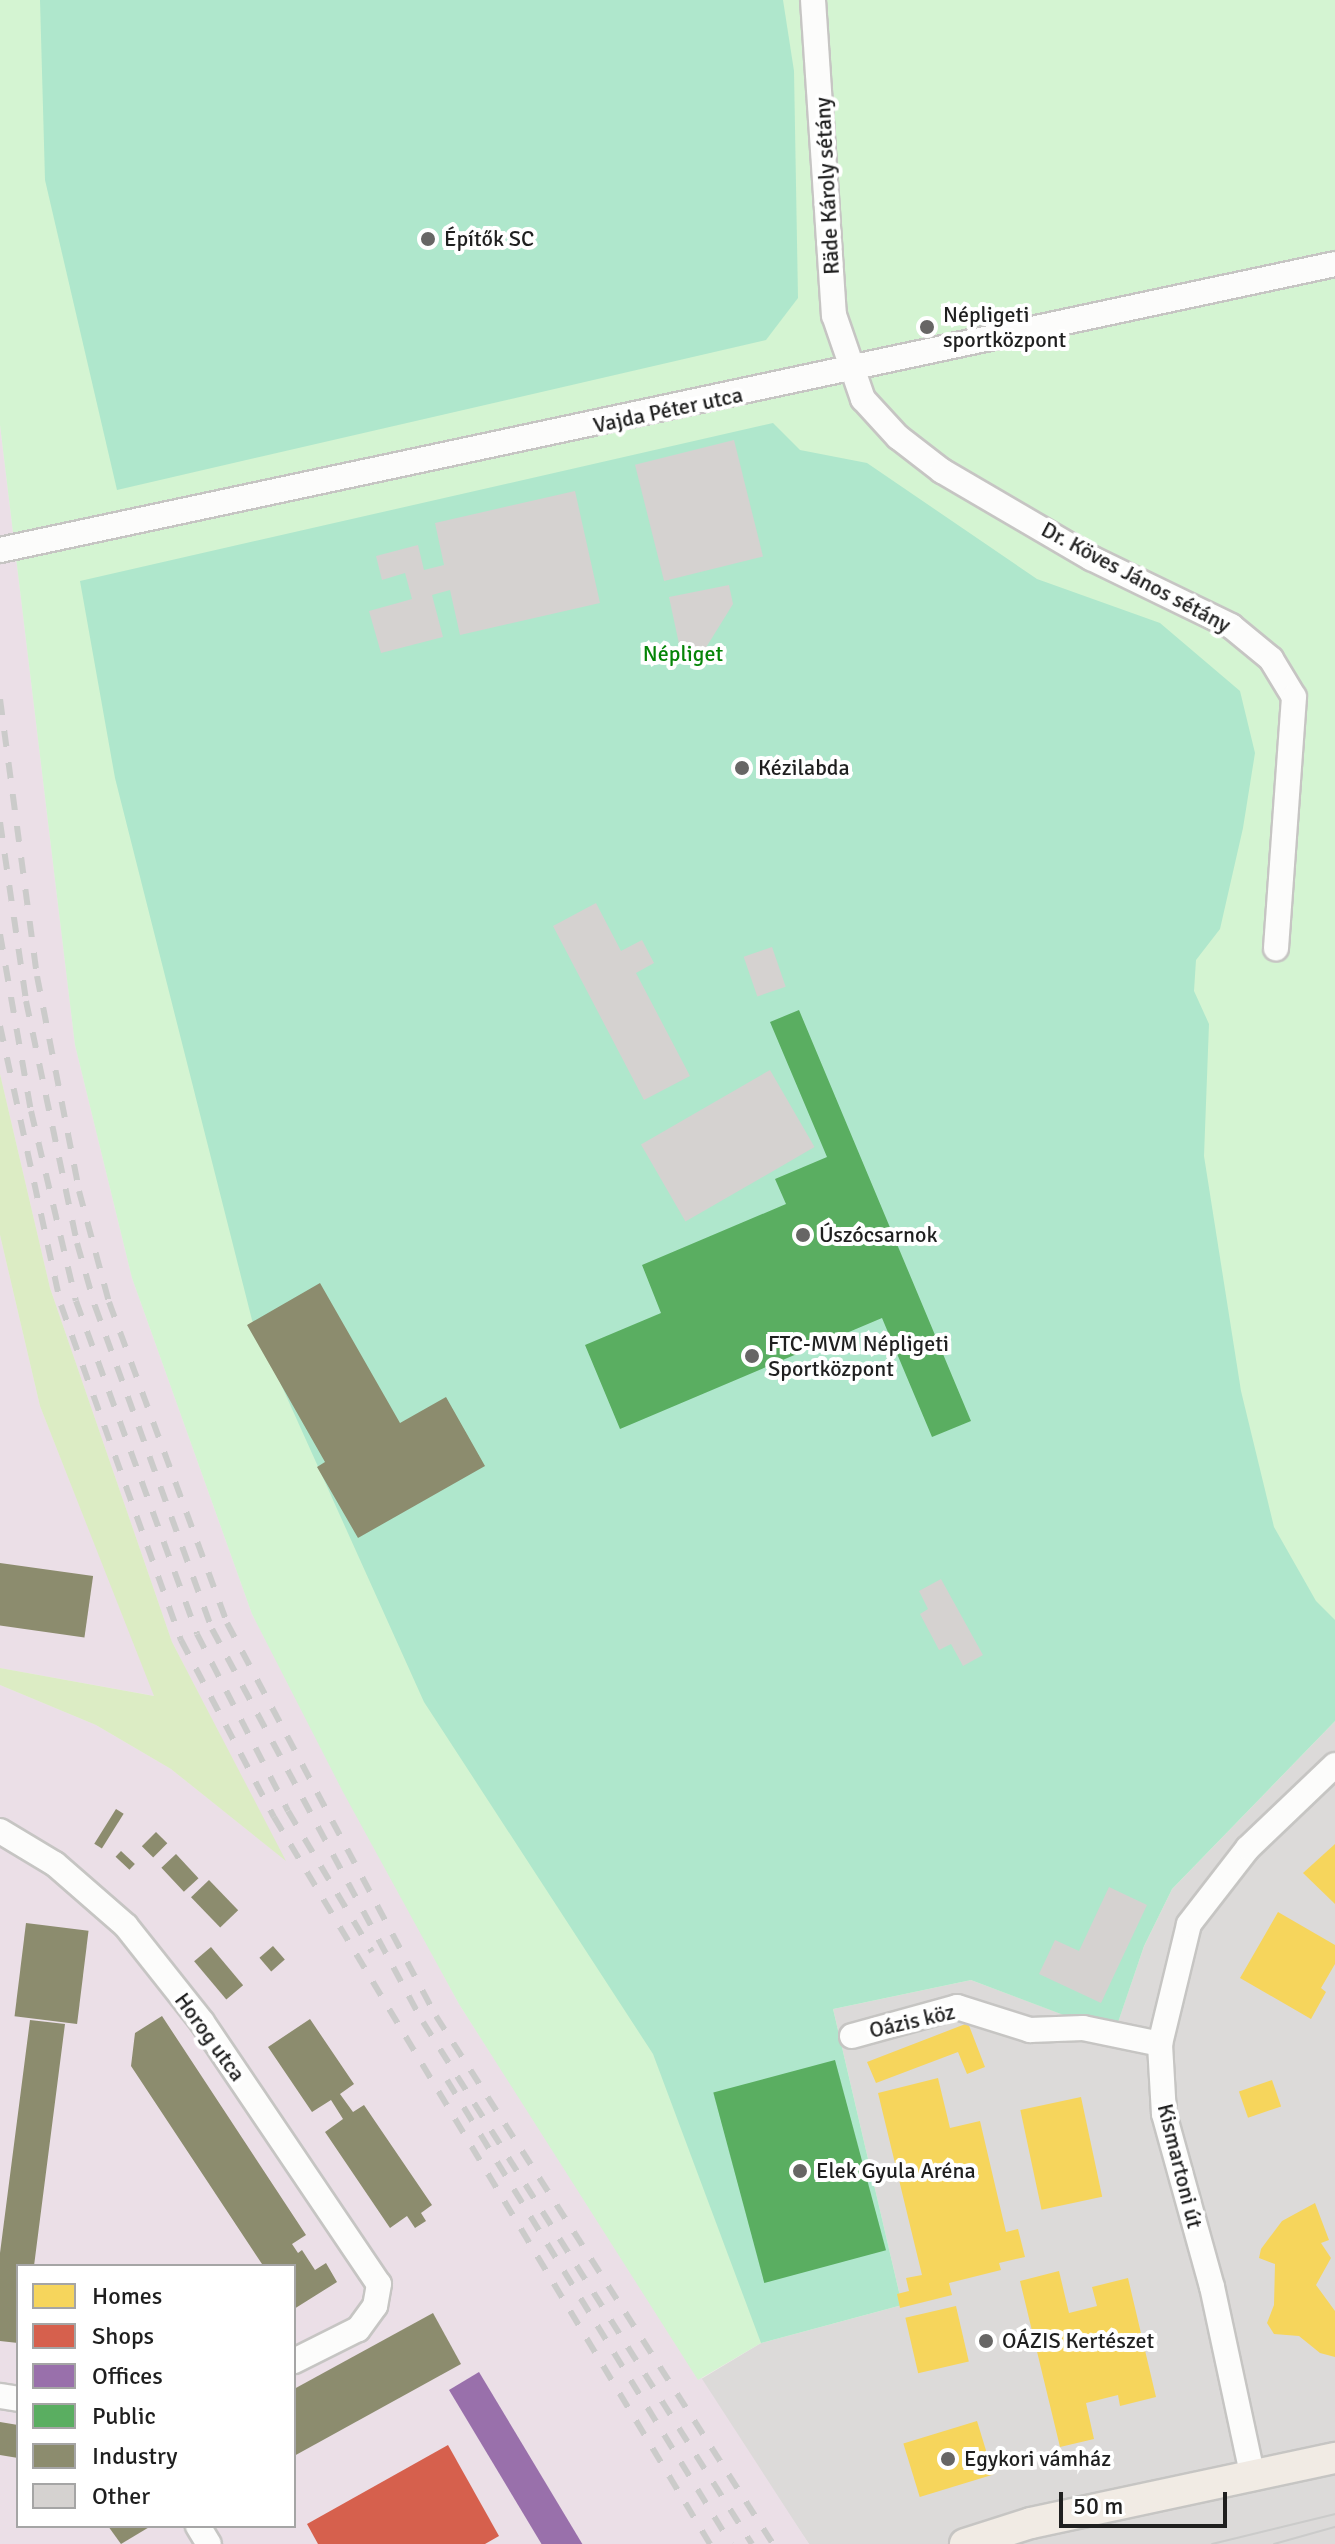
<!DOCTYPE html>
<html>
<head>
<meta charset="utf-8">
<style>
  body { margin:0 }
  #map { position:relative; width:1335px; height:2544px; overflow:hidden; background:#edeae7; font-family:Signika,sans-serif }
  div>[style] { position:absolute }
  .residential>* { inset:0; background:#dcdad9 }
  .industrial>* { inset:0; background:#ebdfe7 }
  .grass>* { inset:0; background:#dcecc4 }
  .park>* { inset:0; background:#d4f4d2 }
  .pitch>* { inset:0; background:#afe7cc }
  .homes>* { inset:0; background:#f6d55c; transform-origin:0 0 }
  .shops>* { inset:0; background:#d6604d }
  .offices>* { inset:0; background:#9970ab; transform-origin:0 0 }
  .public>* { inset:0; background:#5aae61; transform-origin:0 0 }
  .industry>* { inset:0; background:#8c8c6e; transform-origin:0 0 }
  .building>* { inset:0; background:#d5d2d0; transform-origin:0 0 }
  .roads { filter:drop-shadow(2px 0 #c6c5c3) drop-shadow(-2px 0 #c6c5c3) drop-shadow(0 2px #c6c5c3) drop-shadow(0 -2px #c6c5c3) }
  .minor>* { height:24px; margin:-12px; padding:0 12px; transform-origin:12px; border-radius:12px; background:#fcfcfb }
  .major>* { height:30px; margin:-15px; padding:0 15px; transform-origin:15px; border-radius:15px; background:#f1ebe4 }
  .tram>* { height:2px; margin:-1px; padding:0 1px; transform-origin:1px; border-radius:1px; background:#cbcbca }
  .rail>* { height:6px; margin-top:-3px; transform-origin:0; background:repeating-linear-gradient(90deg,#cbcbca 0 16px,transparent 0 32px) }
  .dots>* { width:22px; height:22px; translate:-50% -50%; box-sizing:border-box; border:4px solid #fff; border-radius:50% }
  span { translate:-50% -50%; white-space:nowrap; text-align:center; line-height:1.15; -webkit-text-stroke:8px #fff; paint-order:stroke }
  .street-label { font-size:22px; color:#1f1f1f }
  .poi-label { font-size:22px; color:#1f1f1f }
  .left { translate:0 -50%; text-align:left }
  .park-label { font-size:22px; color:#058507 }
  .legend { position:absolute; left:16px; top:2264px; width:280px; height:264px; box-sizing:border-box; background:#fff; border:2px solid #a5a5a5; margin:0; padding:10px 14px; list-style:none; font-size:24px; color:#1f1f1f }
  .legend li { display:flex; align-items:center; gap:16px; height:40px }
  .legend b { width:40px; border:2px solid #a5a5a5 }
  .scale { position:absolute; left:1059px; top:2492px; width:168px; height:36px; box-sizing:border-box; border:4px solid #1f1f1f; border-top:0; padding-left:10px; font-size:24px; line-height:28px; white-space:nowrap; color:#1f1f1f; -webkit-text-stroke:6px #fff; paint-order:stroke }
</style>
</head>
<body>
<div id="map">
  <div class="residential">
    <div style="clip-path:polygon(1335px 1721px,1335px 2544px,809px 2544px,698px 2381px,761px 2343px,902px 2305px,833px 2009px,971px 1980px,1114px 2033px,1144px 1946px,1172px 1889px)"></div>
  </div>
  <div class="industrial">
    <div style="clip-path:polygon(evenodd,0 425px,75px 1045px,132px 1278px,252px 1614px,459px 2004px,809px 2544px,0 2544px,0 1685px,96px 1725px,171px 1769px,284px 1859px,172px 1642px,50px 1288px,0 1074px,0 425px,18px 2266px,294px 2266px,294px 2526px,18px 2526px,18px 2266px)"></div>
    <div style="clip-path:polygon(0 1235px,40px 1406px,155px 1696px,0 1668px)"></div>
  </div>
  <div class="grass">
    <div style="clip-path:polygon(0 1074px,50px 1288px,172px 1642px,286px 1861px,171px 1769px,96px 1725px,0 1685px,0 1668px,154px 1696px,40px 1406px,0 1235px)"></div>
  </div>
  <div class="park">
    <div style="clip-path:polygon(0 0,1335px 0,1335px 1721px,1172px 1889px,1144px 1946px,1114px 2034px,971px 1980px,833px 2009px,902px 2305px,761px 2343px,698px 2380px,459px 2004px,343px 1792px,252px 1614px,132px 1278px,75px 1045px,0 425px)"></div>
  </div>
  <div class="pitch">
    <div style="clip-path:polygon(40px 0,783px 0,794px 71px,798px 298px,766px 340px,117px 490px,45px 180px)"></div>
    <div style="clip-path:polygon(773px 423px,800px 450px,867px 463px,1037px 579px,1160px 623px,1240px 691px,1255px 753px,1243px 828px,1220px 929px,1196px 960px,1194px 991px,1209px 1024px,1204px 1156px,1241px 1391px,1274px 1527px,1316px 1601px,1335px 1620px,1335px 1721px,1172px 1889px,1144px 1946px,1114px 2034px,971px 1980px,833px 2009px,902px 2305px,761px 2343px,653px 2054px,424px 1702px,252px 1320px,115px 778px,80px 581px)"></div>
  </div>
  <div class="homes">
    <div style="clip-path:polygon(1335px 1844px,1335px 1904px,1303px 1873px)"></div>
    <div style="clip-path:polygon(1278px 1912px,1335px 1945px,1335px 1964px,1321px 1988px,1326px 1992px,1311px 2019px,1240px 1978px)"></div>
    <div style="clip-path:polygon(968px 2023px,985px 2067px,967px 2074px,958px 2052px,876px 2083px,867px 2062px)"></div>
    <div style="clip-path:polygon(938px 2078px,950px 2128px,980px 2121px,1006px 2232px,1018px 2229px,1025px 2257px,999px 2263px,1001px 2270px,949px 2283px,952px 2295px,900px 2308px,897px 2294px,909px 2291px,906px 2278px,922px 2275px,878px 2093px)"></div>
    <div style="left:1272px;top:2080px;width:28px;height:35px;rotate:71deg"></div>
    <div style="left:1081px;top:2097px;width:102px;height:62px;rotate:78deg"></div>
    <div style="clip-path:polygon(1315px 2203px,1329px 2240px,1321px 2243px,1331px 2258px,1316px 2285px,1335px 2311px,1335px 2357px,1320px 2353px,1299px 2336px,1274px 2334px,1267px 2323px,1274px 2305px,1275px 2264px,1259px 2258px,1261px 2249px,1282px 2221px)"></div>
    <div style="clip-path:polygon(1059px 2271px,1069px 2313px,1097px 2306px,1092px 2287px,1128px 2278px,1156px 2397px,1120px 2406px,1118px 2395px,1086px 2403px,1094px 2439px,1060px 2447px,1020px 2281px)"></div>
    <div style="left:956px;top:2306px;width:57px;height:52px;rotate:77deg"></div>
    <div style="left:977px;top:2421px;width:56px;height:77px;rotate:73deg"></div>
  </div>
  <div class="shops">
    <div style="clip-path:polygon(448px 2445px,499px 2536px,485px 2544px,318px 2544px,307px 2524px)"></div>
  </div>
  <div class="offices">
    <div style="left:479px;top:2372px;width:202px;height:35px;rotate:59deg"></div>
  </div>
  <div class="public">
    <div style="clip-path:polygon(799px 1010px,971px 1421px,932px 1437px,882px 1318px,620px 1429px,585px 1345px,661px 1313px,642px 1265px,786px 1204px,775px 1179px,827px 1157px,770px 1022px)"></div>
    <div style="left:835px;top:2060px;width:197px;height:126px;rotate:75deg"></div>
  </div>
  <div class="industry">
    <div style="clip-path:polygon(320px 1283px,400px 1423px,446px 1397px,485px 1466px,358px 1538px,317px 1467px,325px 1462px,247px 1325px)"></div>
    <div style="left:0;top:1563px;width:94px;height:62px;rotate:8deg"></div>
    <div style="left:116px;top:1809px;width:9px;height:41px;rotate:32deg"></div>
    <div style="left:156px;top:1832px;width:16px;height:20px;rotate:45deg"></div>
    <div style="left:121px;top:1851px;width:19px;height:8px;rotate:43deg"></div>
    <div style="left:176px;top:1854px;width:33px;height:20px;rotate:47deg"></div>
    <div style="left:209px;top:1880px;width:42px;height:25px;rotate:46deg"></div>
    <div style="left:26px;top:1923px;width:63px;height:94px;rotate:7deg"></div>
    <div style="left:273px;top:1946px;width:18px;height:18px;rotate:49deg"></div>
    <div style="left:211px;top:1947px;width:50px;height:22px;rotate:50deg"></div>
    <div style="clip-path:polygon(162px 2016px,306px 2235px,292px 2244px,298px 2253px,302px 2250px,315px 2270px,326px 2263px,337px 2282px,294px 2309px,294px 2266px,262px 2264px,131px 2066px,135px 2033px)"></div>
    <div style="clip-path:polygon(310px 2019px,354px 2084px,340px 2094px,353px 2112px,364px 2105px,432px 2205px,421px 2213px,426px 2221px,415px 2228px,407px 2216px,390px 2228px,325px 2132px,343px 2119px,331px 2100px,312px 2112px,268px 2047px)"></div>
    <div style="clip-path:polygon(30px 2020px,65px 2024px,34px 2266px,18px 2266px,18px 2343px,0 2341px,0 2253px)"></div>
    <div style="clip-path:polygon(433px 2313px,461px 2364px,294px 2456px,294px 2389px)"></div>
    <div style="clip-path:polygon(0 2422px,18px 2425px,18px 2458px,0 2455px)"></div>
    <div style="clip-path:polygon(108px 2526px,151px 2526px,121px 2544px)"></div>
  </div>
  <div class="building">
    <div style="left:734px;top:440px;width:120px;height:102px;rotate:76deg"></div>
    <div style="clip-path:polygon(575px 491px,600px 603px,460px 635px,450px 590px,432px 595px,443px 637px,381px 653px,369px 611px,412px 599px,405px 573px,382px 580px,376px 556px,418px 545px,424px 570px,444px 565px,435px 523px)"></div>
    <div style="clip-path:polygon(729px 585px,733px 604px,702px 654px,682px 658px,669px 597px)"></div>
    <div style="clip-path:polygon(596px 903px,621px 951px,642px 940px,654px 963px,636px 973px,690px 1076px,644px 1100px,553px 926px)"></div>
    <div style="left:772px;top:947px;width:42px;height:30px;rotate:71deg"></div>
    <div style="left:770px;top:1070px;width:89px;height:149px;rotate:60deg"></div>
    <div style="clip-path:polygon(941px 1579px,983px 1655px,963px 1666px,951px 1644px,939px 1650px,920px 1614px,928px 1609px,919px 1591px)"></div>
    <div style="clip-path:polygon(1109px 1887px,1147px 1905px,1101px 2003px,1039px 1974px,1055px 1940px,1079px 1951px)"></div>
  </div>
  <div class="roads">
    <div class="minor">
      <div style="left:813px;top:0;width:316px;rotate:86.2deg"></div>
      <div style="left:834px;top:315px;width:89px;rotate:71deg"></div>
      <div style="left:863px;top:399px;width:52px;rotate:47.4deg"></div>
      <div style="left:898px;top:437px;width:56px;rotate:37.7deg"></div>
      <div style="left:942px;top:471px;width:173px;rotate:30.3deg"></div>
      <div style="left:1091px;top:558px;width:156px;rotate:25.9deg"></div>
      <div style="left:1231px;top:626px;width:52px;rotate:39.5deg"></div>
      <div style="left:1271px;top:659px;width:44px;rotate:58.8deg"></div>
      <div style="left:1294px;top:697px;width:252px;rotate:94.1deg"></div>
      <div style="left:0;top:550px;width:1365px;rotate:-12.09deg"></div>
      <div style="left:0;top:1831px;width:64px;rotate:31deg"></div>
      <div style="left:55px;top:1864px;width:94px;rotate:41.1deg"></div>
      <div style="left:126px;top:1926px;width:122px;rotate:51.6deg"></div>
      <div style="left:202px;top:2022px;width:316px;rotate:56deg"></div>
      <div style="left:379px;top:2284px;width:22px;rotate:100deg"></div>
      <div style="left:375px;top:2306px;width:29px;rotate:126deg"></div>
      <div style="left:358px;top:2329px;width:72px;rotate:153.4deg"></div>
      <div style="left:852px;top:2036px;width:109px;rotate:-15.4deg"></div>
      <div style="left:957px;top:2007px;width:77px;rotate:17.5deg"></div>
      <div style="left:1030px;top:2030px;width:53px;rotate:-2.2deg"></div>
      <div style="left:1083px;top:2028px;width:79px;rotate:11.7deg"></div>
      <div style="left:0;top:2396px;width:18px;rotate:9deg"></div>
      <div style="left:1253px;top:2478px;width:195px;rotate:-102.1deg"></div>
      <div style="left:1212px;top:2287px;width:180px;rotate:-105.5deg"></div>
      <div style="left:1164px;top:2114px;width:70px;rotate:-93.3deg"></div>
      <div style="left:1160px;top:2044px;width:123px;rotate:-76.4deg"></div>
      <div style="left:1189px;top:1924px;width:96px;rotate:-52.2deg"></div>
      <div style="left:1248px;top:1848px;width:120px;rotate:-43.7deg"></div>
      <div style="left:198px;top:2526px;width:21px;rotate:59deg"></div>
    </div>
    <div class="major">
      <div style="left:965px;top:2544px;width:69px;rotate:-17.7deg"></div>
      <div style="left:1031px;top:2523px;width:311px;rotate:-12.1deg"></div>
    </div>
  </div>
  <div class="tram">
    <div style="left:1212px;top:2544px;width:127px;rotate:-13.7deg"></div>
    <div style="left:1274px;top:2544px;width:63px;rotate:-15.6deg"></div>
  </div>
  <div class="rail">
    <div style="left:0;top:699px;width:279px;rotate:82.4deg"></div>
    <div style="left:37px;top:976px;width:219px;rotate:78.9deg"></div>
    <div style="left:79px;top:1191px;width:115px;rotate:74.9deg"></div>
    <div style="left:109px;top:1302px;width:342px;rotate:69.8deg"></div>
    <div style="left:227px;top:1623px;width:445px;rotate:62deg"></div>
    <div style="left:436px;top:2016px;width:626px;rotate:57.45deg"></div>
    <div style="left:0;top:822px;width:181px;rotate:81.7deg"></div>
    <div style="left:26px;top:1001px;width:247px;rotate:78.1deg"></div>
    <div style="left:77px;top:1243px;width:66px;rotate:74.1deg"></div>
    <div style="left:95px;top:1306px;width:344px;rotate:70.1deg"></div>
    <div style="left:212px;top:1629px;width:446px;rotate:61.8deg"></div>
    <div style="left:423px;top:2022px;width:617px;rotate:57.78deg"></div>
    <div style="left:0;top:934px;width:180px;rotate:80.1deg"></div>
    <div style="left:31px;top:1111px;width:195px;rotate:76.7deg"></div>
    <div style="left:76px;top:1301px;width:354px;rotate:70deg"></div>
    <div style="left:197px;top:1634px;width:199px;rotate:62.8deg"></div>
    <div style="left:288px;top:1811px;width:164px;rotate:59.2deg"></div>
    <div style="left:0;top:1026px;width:286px;rotate:77.7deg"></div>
    <div style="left:61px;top:1305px;width:356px;rotate:70.3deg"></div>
    <div style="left:181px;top:1640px;width:200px;rotate:62.3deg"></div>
    <div style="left:274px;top:1817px;width:848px;rotate:59.05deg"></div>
    <div style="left:447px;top:2080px;width:544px;rotate:58.53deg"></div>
  </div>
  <div class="dots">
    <div style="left:428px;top:239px;background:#676665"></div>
    <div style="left:927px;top:327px;background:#676665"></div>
    <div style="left:742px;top:768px;background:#676665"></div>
    <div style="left:803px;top:1235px;background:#676665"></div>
    <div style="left:752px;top:1356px;background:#676665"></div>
    <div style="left:800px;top:2171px;background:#676665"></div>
    <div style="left:986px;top:2341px;background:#676665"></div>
    <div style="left:948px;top:2459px;background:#676665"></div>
  </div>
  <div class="street-label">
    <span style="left:827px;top:186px;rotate:-93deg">Räde Károly sétány</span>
    <span style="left:668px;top:410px;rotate:-12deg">Vajda Péter utca</span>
    <span style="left:1136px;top:577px;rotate:28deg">Dr. Köves János sétány</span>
    <span style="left:912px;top:2021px;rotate:-13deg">Oázis köz</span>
    <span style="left:210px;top:2037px;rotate:54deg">Horog utca</span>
    <span style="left:1180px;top:2166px;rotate:76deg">Kismartoni út</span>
  </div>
  <div class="poi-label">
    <span class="left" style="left:444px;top:239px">Építők SC</span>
    <span class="left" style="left:943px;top:327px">Népligeti<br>sportközpont</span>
    <span class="left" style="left:758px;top:768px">Kézilabda</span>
    <span class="left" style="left:819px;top:1235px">Úszócsarnok</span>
    <span class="left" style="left:768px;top:1356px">FTC-MVM Népligeti<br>Sportközpont</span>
    <span class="left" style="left:816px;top:2171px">Elek Gyula Aréna</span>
    <span class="left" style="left:1002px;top:2341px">OÁZIS Kertészet</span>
    <span class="left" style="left:964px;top:2459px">Egykori vámház</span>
  </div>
  <div class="park-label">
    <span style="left:683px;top:654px">Népliget</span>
  </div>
  <ul class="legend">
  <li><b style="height:22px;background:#f6d55c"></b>Homes</li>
  <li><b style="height:22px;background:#d6604d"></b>Shops</li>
  <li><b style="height:22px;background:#9970ab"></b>Offices</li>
  <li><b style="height:22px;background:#5aae61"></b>Public</li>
  <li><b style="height:22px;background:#8c8c6e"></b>Industry</li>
  <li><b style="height:22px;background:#d5d2d0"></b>Other</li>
  </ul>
  <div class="scale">50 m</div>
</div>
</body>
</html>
